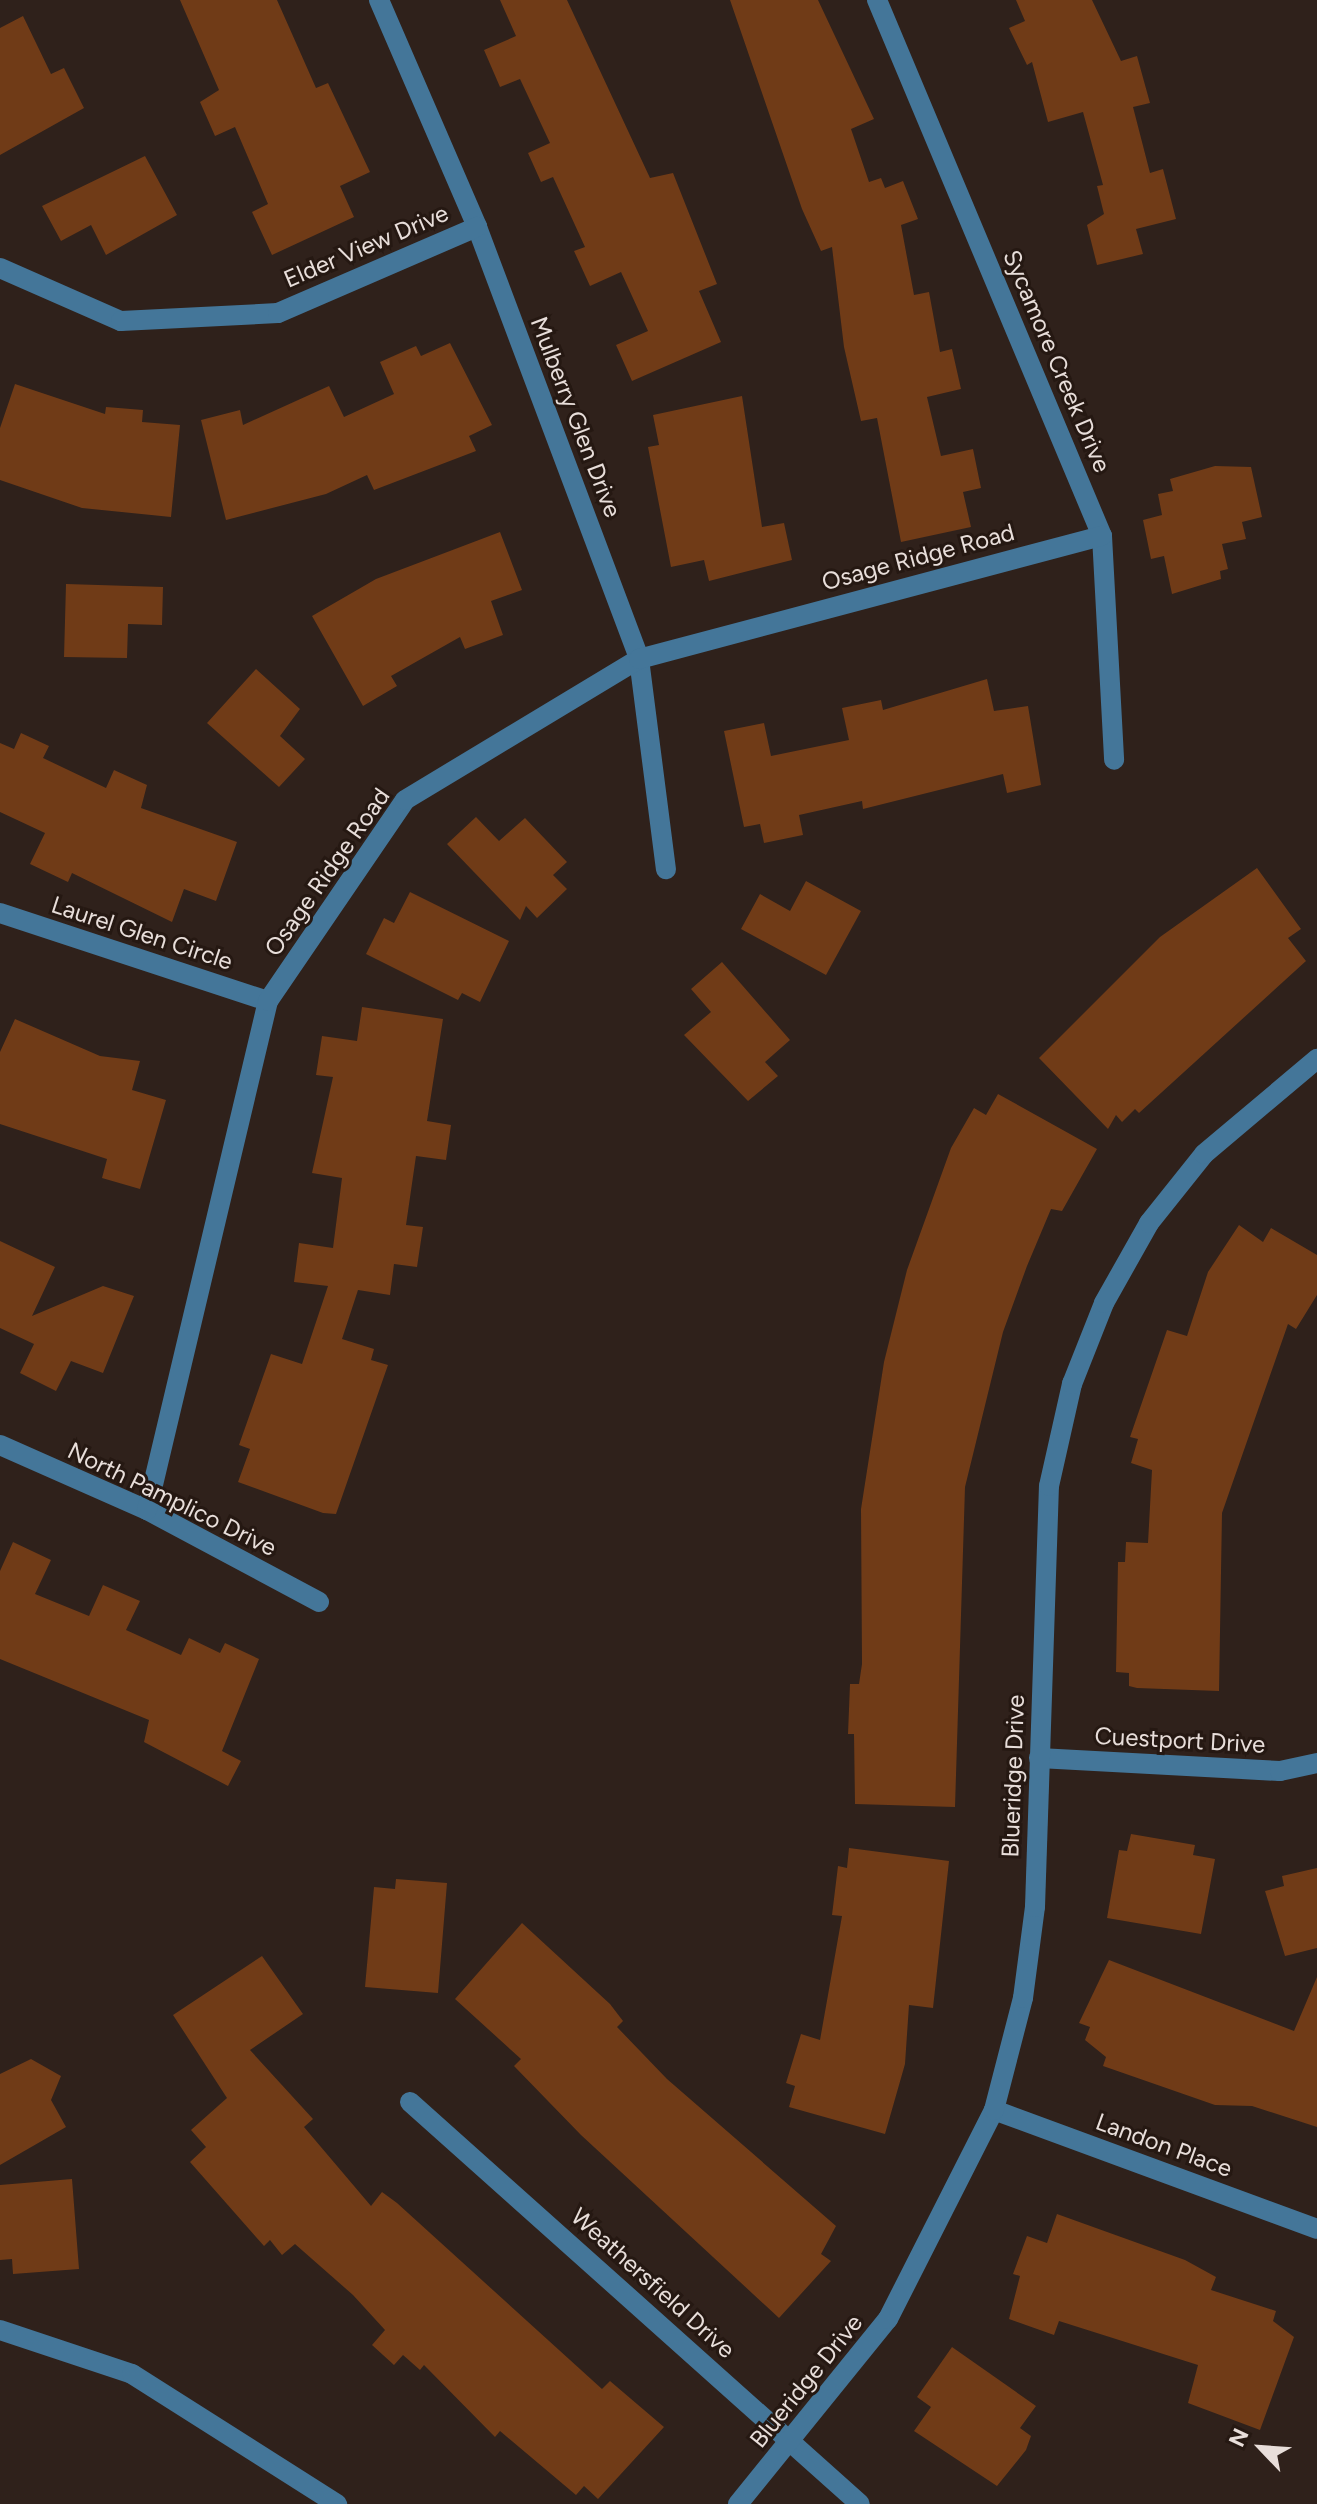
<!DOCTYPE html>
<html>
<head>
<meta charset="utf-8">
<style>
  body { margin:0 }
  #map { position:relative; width:1317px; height:2504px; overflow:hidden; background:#2f211b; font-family:Figtree,sans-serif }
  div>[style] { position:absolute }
  .building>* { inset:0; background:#703b17 }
  .minor>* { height:20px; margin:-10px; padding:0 10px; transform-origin:10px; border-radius:10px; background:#447699 }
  span { translate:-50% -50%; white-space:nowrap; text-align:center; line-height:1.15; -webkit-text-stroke:6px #251812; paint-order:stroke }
  .street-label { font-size:24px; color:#e8deda }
  .north { position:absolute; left:1221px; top:2408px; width:80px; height:80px; -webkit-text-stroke:6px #251812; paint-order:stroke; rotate:295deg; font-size:22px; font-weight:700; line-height:32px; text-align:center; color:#e8deda }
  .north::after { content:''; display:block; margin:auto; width:28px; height:36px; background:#e8deda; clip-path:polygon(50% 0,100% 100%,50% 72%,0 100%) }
</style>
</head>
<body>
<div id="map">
  <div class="building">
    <div style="clip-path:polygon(180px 0,277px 0,316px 88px,328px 83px,370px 172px,340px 186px,354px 217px,272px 255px,252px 212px,268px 204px,235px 127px,215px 136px,200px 102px,219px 90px)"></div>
    <div style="clip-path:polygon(500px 0,567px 0,650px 178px,673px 173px,717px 284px,699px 291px,721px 342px,632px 381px,616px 345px,648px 331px,621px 272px,590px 286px,574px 251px,585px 247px,553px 177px,541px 182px,528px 153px,550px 143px,520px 79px,500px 87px,484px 50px,516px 36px)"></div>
    <div style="clip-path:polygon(730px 0,818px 0,874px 119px,851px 129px,869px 182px,881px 178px,885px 188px,903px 181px,918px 219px,901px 225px,914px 295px,929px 292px,940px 352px,952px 349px,961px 389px,927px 397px,941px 456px,973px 449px,981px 488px,963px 492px,971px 527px,901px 542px,877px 418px,861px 421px,844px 347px,832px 247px,821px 251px,802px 209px)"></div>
    <div style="clip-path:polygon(1016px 0,1092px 0,1121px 61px,1137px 56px,1150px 103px,1133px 107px,1150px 173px,1163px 169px,1176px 219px,1136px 229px,1143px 254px,1097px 265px,1087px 225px,1104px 214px,1097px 186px,1103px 185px,1083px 112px,1048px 122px,1032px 62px,1027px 65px,1009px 28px,1025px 21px)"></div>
    <div style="clip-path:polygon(23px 16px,51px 74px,64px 68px,84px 108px,0 155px,0 28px)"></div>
    <div style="clip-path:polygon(145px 156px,177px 215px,106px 255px,91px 225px,61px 241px,42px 206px)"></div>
    <div style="clip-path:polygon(450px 343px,492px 425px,469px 436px,476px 451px,374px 490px,367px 475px,326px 494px,226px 520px,201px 420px,240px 410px,243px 425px,329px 386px,344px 417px,394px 394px,380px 362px,416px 346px,421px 356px)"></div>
    <div style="clip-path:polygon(15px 384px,105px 414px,106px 407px,143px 410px,142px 422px,180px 425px,171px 517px,82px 508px,0 480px,0 428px)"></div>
    <div style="clip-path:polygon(742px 396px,762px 527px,784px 523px,792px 560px,709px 581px,704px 560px,671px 567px,648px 447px,659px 445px,653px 415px)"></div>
    <div style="clip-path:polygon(1215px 466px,1251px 467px,1262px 517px,1242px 522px,1246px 539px,1222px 544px,1228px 569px,1220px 571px,1221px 579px,1172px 594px,1164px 556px,1151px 559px,1143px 520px,1162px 515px,1158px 494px,1173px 491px,1170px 479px)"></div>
    <div style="clip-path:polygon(500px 532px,522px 590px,491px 601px,503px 635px,465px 649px,460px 637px,391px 676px,397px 686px,363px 706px,312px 616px,376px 579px)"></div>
    <div style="clip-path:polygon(66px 584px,163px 587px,162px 625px,128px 624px,127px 658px,64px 657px)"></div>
    <div style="clip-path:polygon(256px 669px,300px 709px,280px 736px,305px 759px,279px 787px,207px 723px)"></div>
    <div style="clip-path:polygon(987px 679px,994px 711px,1028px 706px,1041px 785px,1007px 793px,1003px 774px,863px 809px,862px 801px,799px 815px,803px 835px,764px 843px,760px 824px,744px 827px,724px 731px,764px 723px,771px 756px,849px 740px,842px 708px,881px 700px,883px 710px)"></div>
    <div style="clip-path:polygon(21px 733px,49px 746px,43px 758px,106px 788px,114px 770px,147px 785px,141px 808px,237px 842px,216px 901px,184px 889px,172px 922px,72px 873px,68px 882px,30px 864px,45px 833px,0 812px,0 743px,14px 749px)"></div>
    <div style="clip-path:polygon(476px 817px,499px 841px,525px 818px,567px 862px,553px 875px,567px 889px,537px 918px,526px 906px,520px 920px,447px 844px)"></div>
    <div style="clip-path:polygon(1257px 868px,1301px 929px,1288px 938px,1306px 961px,1139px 1113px,1135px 1109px,1122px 1122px,1116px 1115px,1108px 1129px,1039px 1058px,1160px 937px)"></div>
    <div style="clip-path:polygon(806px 881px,861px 911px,826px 975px,741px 929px,760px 894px,790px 911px)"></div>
    <div style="clip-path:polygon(410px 892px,509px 941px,480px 1002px,462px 993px,458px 1000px,366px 954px,384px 918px,394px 923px)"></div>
    <div style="clip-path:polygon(722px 962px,790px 1040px,765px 1062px,778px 1076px,748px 1101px,684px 1035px,711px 1012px,691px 989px)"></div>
    <div style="clip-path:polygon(362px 1007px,443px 1019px,427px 1121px,451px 1125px,446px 1160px,416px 1156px,406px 1225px,423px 1227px,417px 1267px,394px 1264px,390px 1295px,358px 1290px,342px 1339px,374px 1349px,371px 1360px,388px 1365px,336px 1514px,323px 1513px,238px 1482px,250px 1449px,239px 1445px,271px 1354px,302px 1364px,328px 1286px,294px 1282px,299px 1243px,333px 1248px,342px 1178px,312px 1173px,333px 1077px,316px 1075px,322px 1036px,357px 1041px)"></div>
    <div style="clip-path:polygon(15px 1019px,100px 1056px,140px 1061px,132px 1090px,166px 1100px,140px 1189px,102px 1178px,107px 1159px,0 1124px,0 1052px)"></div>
    <div style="clip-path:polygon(998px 1094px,1097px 1149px,1062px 1211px,1051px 1209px,1027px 1266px,1003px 1332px,965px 1487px,955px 1807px,855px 1804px,854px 1734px,848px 1734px,850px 1684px,859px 1684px,862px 1664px,861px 1509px,884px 1362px,907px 1270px,951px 1148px,974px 1108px,986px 1115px)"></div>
    <div style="clip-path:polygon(1239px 1225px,1263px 1242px,1271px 1228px,1317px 1255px,1317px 1295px,1296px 1329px,1288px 1324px,1222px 1513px,1219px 1691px,1137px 1688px,1129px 1686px,1129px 1673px,1116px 1672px,1118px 1562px,1125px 1562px,1126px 1542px,1148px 1543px,1152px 1470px,1131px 1463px,1138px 1439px,1130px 1437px,1167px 1330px,1187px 1336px,1208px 1272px)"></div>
    <div style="clip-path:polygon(0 1241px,55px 1267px,32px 1316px,103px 1286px,134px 1296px,103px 1373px,71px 1361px,56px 1391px,20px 1373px,34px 1344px,0 1328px)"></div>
    <div style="clip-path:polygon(13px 1542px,51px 1560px,35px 1594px,89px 1616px,103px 1585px,140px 1601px,126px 1630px,181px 1655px,189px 1638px,220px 1653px,225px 1643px,259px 1659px,222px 1751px,241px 1761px,228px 1786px,144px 1742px,149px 1720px,0 1659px,0 1571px)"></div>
    <div style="clip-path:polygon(1131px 1834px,1195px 1845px,1193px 1855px,1215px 1859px,1201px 1934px,1107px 1918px,1119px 1850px,1127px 1851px)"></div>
    <div style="clip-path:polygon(849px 1848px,949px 1861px,933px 2008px,909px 2005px,905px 2064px,885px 2134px,789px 2107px,795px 2086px,786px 2083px,801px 2034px,820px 2040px,842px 1916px,832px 1915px,838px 1866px,847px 1868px)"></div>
    <div style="clip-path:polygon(1317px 1868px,1317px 1948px,1285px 1956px,1265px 1891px,1284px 1886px,1282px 1876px)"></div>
    <div style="clip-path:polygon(396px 1879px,447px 1883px,438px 1993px,365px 1987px,374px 1887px,395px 1889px)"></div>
    <div style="clip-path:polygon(522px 1923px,610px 2004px,623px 2021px,617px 2027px,667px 2079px,836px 2226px,821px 2254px,831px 2261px,779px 2318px,581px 2135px,514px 2066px,521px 2059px,455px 1999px)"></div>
    <div style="clip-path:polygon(262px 1956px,303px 2014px,250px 2050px,313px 2119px,304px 2127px,371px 2206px,382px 2192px,397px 2203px,602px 2389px,610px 2381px,664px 2427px,598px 2499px,584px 2486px,576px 2495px,500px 2431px,495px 2437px,424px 2365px,420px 2370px,403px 2355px,394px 2365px,372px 2345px,385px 2330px,353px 2295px,295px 2244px,282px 2255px,270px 2240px,264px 2246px,190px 2162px,206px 2147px,191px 2130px,227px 2098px,173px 2015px)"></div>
    <div style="clip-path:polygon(1109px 1960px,1294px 2031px,1317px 1977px,1317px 2127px,1252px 2106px,1215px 2105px,1103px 2066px,1106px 2057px,1085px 2040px,1090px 2027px,1079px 2023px)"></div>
    <div style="clip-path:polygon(31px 2059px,61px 2076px,51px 2100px,66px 2127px,0 2165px,0 2074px)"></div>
    <div style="clip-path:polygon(72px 2179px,79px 2269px,13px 2274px,12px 2259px,0 2260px,0 2185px)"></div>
    <div style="clip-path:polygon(1057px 2214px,1185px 2260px,1216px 2277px,1211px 2290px,1276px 2311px,1273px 2321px,1294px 2337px,1260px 2430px,1188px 2403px,1198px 2365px,1059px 2321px,1054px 2335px,1009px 2319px,1020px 2276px,1013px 2274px,1027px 2236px,1047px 2243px)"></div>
    <div style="clip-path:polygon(952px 2347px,1036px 2406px,1020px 2428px,1031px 2436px,1026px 2450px,997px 2486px,914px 2431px,931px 2407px,917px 2397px)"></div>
  </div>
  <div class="minor">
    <div style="left:379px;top:0;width:247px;rotate:66.6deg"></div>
    <div style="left:477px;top:227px;width:461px;rotate:69.4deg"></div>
    <div style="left:639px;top:659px;width:212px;rotate:82.7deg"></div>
    <div style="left:877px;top:0;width:581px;rotate:67.23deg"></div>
    <div style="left:1102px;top:536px;width:224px;rotate:86.9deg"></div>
    <div style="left:0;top:268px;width:132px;rotate:23.7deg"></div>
    <div style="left:121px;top:321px;width:157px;rotate:-2.9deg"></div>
    <div style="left:278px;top:313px;width:217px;rotate:-23.4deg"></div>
    <div style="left:0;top:913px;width:282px;rotate:18.2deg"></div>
    <div style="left:0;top:1445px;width:161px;rotate:23.9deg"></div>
    <div style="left:147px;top:1510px;width:195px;rotate:28.1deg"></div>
    <div style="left:147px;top:1510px;width:523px;rotate:-76.63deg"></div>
    <div style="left:268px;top:1001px;width:243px;rotate:-55.7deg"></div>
    <div style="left:405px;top:800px;width:273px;rotate:-31.1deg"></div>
    <div style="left:639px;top:659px;width:479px;rotate:-14.9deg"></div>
    <div style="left:1039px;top:1758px;width:241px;rotate:3.1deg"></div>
    <div style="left:1280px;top:1771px;width:38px;rotate:-12deg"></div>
    <div style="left:410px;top:2102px;width:603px;rotate:41.78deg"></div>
    <div style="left:994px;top:2110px;width:344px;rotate:20.2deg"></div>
    <div style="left:0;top:2330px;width:139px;rotate:18.4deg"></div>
    <div style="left:132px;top:2374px;width:243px;rotate:32.4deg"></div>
    <div style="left:738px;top:2504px;width:238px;rotate:-51deg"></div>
    <div style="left:888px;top:2319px;width:234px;rotate:-63.1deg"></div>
    <div style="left:994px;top:2110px;width:116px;rotate:-75.5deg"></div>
    <div style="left:1023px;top:1998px;width:92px;rotate:-82.5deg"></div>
    <div style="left:1035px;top:1907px;width:421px;rotate:-88.1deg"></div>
    <div style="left:1049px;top:1486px;width:105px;rotate:-77.3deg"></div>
    <div style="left:1072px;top:1384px;width:87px;rotate:-68.4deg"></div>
    <div style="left:1104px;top:1303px;width:92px;rotate:-60.6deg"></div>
    <div style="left:1149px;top:1223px;width:88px;rotate:-51.4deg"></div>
    <div style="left:1204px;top:1154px;width:148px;rotate:-40.1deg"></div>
  </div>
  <div class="street-label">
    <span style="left:366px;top:246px;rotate:-23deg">Elder View Drive</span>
    <span style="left:1057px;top:361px;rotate:67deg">Sycamore Creek Drive</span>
    <span style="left:576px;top:417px;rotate:69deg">Mulberry Glen Drive</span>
    <span style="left:918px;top:557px;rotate:-15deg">Osage Ridge Road</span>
    <span style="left:327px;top:872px;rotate:-55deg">Osage Ridge Road</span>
    <span style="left:142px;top:933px;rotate:18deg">Laurel Glen Circle</span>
    <span style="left:172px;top:1499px;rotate:26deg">North Pamplico Drive</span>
    <span style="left:1180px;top:1740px;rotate:3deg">Cuestport Drive</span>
    <span style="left:1013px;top:1776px;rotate:-88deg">Blueridge Drive</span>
    <span style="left:1164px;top:2145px;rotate:20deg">Landon Place</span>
    <span style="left:653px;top:2283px;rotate:42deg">Weathersfield Drive</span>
    <span style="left:806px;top:2381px;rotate:-51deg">Blueridge Drive</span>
  </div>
  <div class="north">N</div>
</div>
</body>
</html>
